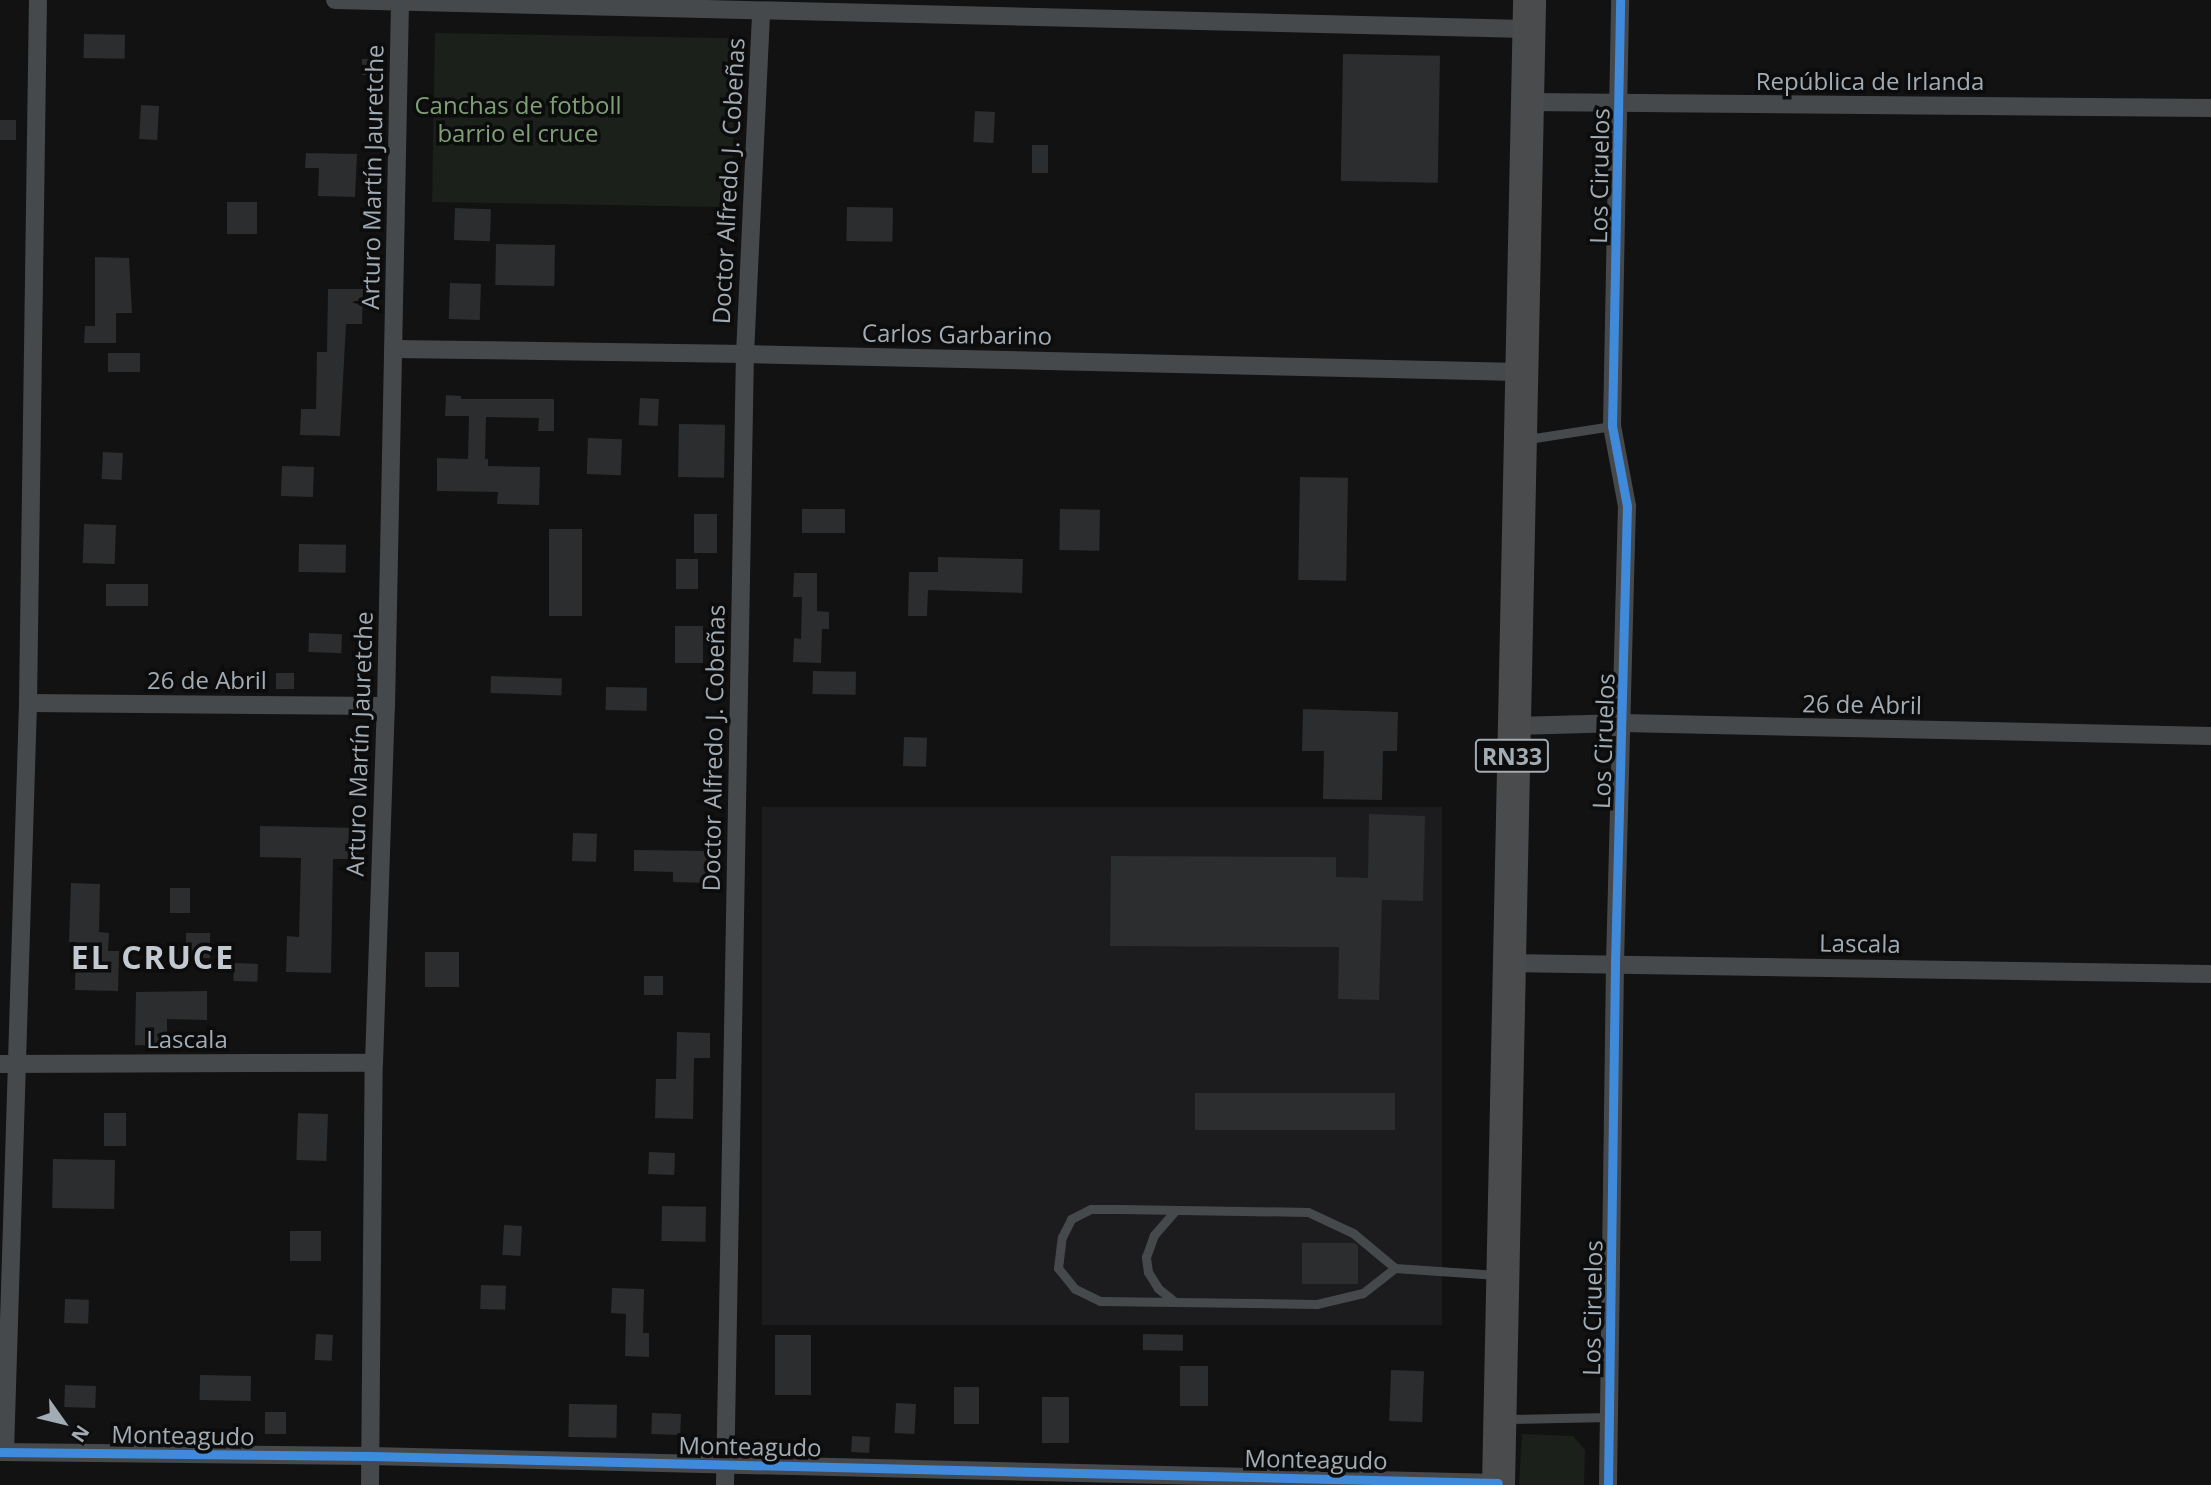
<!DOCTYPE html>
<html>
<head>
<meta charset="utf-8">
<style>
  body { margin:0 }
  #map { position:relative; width:2211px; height:1485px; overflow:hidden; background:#121212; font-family:"Open Sans",sans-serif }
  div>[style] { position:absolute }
  .built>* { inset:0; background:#1c1c1e; transform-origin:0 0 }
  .green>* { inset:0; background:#1b201a; transform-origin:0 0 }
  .building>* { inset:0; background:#2c2d2e; transform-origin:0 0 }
  .lane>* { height:9px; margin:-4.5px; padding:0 4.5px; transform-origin:4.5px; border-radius:4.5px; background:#46494b }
  .street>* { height:18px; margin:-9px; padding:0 9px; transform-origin:9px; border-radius:9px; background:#46494b }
  .highway>* { height:33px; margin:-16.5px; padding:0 16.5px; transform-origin:16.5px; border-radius:16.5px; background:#494b4c }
  .cycleway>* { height:9px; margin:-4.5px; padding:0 4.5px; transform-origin:4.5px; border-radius:4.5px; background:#408adc }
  span { translate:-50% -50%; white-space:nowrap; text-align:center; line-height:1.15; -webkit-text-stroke:7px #0c0c0d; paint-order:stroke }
  .shield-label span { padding:2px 5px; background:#0c0c0d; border:2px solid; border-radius:5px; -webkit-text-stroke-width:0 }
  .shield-label { font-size:23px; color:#a1acb4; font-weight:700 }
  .street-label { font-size:24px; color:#a1acb4 }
  .park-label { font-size:24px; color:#7fa077 }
  .district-label { font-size:32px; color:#c3c9d0; font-weight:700; letter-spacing:2px }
  .north { position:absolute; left:28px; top:1387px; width:70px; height:70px; -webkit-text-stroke:5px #0c0c0d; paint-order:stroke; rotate:124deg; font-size:19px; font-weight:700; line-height:28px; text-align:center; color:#a1acb4 }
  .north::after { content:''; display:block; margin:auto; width:24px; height:32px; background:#a1acb4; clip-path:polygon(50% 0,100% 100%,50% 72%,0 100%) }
</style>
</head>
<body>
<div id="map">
  <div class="built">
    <div style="left:762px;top:807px;width:680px;height:518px"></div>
  </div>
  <div class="green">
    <div style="left:435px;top:33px;width:300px;height:169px;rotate:1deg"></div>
    <div style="clip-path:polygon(1522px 1434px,1573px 1436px,1585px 1450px,1584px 1485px,1519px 1485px)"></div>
  </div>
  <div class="building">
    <div style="left:84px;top:34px;width:41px;height:24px;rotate:1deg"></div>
    <div style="left:1343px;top:54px;width:97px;height:127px;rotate:1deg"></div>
    <div style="left:362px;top:59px;width:17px;height:16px"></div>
    <div style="left:141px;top:105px;width:18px;height:34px;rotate:3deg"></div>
    <div style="left:975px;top:111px;width:20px;height:31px;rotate:3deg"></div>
    <div style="left:0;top:120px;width:16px;height:20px"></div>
    <div style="left:1032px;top:145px;width:16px;height:28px"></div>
    <div style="clip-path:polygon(306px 153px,357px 154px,355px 197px,318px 196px,319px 168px,305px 168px)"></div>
    <div style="left:227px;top:202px;width:30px;height:32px"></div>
    <div style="left:847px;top:207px;width:46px;height:34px;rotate:1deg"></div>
    <div style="left:455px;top:208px;width:36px;height:32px;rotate:2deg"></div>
    <div style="left:496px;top:244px;width:59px;height:41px;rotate:1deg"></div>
    <div style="clip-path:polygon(95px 257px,129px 258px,132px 313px,116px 313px,116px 343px,84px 343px,85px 326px,95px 326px)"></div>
    <div style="left:450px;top:283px;width:31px;height:36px;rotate:2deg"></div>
    <div style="clip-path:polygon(328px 289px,363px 289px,362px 324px,346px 324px,340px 436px,300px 435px,301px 409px,316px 409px,317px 352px,327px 352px)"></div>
    <div style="left:108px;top:353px;width:32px;height:19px"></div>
    <div style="clip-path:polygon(446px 395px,461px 396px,461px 399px,554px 399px,554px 431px,538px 431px,539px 418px,486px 417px,485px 459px,488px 459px,488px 466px,540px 467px,539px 505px,497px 504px,498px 492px,437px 491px,437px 458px,468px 459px,469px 416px,445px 416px)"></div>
    <div style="left:640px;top:398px;width:19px;height:27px;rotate:3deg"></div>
    <div style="left:679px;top:424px;width:46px;height:53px;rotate:1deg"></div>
    <div style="left:588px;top:438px;width:34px;height:36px;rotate:2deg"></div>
    <div style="left:103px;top:452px;width:20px;height:27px;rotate:3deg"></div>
    <div style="left:282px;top:466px;width:32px;height:30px;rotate:2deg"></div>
    <div style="left:1300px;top:477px;width:48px;height:103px;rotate:1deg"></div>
    <div style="left:802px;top:509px;width:43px;height:24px"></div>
    <div style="left:1060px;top:509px;width:40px;height:41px;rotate:1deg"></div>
    <div style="left:694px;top:514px;width:23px;height:39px"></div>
    <div style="left:84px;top:524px;width:32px;height:39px;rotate:2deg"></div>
    <div style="left:549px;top:529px;width:33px;height:87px"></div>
    <div style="left:299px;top:544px;width:47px;height:28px;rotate:1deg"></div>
    <div style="clip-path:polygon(938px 557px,1023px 559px,1022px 593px,928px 590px,927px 616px,908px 616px,909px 572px,938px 572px)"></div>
    <div style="left:676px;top:559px;width:22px;height:30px"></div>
    <div style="clip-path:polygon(794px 573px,817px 573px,817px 611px,829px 612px,829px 629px,822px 629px,821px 663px,793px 662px,794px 638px,801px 639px,802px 597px,793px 597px)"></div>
    <div style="left:106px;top:584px;width:42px;height:22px"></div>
    <div style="left:675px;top:626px;width:28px;height:37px"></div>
    <div style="left:309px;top:633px;width:33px;height:19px;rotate:2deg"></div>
    <div style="left:813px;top:671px;width:43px;height:23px;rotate:1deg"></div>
    <div style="left:276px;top:673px;width:18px;height:16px"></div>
    <div style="left:491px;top:676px;width:71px;height:17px;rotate:2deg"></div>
    <div style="left:606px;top:687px;width:41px;height:23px;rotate:1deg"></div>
    <div style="clip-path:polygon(1303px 709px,1398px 712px,1397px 751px,1383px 751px,1382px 800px,1323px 799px,1324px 751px,1302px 751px)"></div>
    <div style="left:904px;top:737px;width:23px;height:29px;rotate:2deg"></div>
    <div style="clip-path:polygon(1369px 814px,1425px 816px,1423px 901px,1382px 900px,1379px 1000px,1338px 999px,1339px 947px,1110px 946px,1111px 856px,1336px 857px,1336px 877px,1368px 878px)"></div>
    <div style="clip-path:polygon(260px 826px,360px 828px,359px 859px,333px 859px,331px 973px,286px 972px,287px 936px,299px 937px,301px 858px,260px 857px)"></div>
    <div style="left:573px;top:833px;width:24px;height:28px;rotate:2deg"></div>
    <div style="clip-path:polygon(634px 850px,710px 851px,709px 883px,673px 882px,673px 872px,634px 871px)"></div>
    <div style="clip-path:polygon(71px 883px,100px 884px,99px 932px,109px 933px,108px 951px,119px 951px,118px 991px,75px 990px,76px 942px,69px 942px)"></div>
    <div style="left:170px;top:888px;width:20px;height:25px"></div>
    <div style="left:186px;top:933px;width:24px;height:25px"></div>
    <div style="left:425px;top:952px;width:34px;height:35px"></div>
    <div style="left:234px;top:963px;width:24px;height:18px;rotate:2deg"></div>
    <div style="left:644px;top:976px;width:19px;height:19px"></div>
    <div style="clip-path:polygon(207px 991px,207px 1020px,167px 1019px,167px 1046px,135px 1045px,136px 992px)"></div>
    <div style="clip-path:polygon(677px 1032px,710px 1033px,710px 1058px,694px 1058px,693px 1119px,655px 1118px,656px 1079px,676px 1079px)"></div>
    <div style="left:1195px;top:1093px;width:200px;height:37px"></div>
    <div style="left:104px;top:1113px;width:22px;height:33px"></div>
    <div style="left:298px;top:1113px;width:30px;height:47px;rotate:2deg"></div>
    <div style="left:649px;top:1152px;width:26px;height:22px;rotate:2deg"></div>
    <div style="left:53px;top:1159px;width:62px;height:49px;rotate:1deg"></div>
    <div style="left:662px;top:1206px;width:44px;height:35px;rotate:1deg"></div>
    <div style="left:504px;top:1225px;width:18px;height:30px;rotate:3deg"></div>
    <div style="left:290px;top:1231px;width:31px;height:30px"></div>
    <div style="clip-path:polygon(1302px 1243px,1354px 1243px,1358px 1246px,1358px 1284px,1302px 1284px)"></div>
    <div style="left:481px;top:1285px;width:25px;height:24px;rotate:2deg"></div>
    <div style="clip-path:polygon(612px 1288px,644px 1289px,643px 1333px,649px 1333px,649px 1357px,625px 1356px,626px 1314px,611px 1313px)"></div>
    <div style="left:65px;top:1299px;width:24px;height:24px;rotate:2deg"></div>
    <div style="left:316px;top:1334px;width:17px;height:26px;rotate:3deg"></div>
    <div style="left:1143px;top:1334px;width:40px;height:16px;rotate:1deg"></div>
    <div style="left:775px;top:1335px;width:36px;height:60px"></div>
    <div style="left:1180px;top:1366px;width:28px;height:40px"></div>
    <div style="left:1391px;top:1370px;width:33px;height:51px;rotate:2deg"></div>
    <div style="left:200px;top:1375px;width:51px;height:25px;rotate:1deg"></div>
    <div style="left:65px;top:1385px;width:31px;height:22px;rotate:2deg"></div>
    <div style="left:954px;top:1387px;width:25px;height:37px"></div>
    <div style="left:1042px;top:1397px;width:27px;height:46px"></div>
    <div style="left:896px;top:1403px;width:20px;height:30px;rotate:3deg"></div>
    <div style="left:569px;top:1404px;width:48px;height:33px;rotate:1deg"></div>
    <div style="left:265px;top:1412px;width:21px;height:22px"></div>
    <div style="left:652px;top:1413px;width:29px;height:21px;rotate:2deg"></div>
    <div style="left:852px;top:1436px;width:18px;height:16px;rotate:3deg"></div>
  </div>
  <div class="lane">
    <div style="left:1528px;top:439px;width:85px;rotate:-8.8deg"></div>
    <div style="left:1395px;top:1268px;width:41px;rotate:142deg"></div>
    <div style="left:1363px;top:1293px;width:47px;rotate:166.6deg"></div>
    <div style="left:1317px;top:1304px;width:217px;rotate:-179.2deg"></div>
    <div style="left:1100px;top:1301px;width:28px;rotate:-154deg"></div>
    <div style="left:1075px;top:1289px;width:27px;rotate:-129deg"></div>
    <div style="left:1058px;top:1268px;width:31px;rotate:-83deg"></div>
    <div style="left:1062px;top:1237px;width:20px;rotate:-63deg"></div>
    <div style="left:1071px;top:1219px;width:22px;rotate:-27deg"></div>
    <div style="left:1091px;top:1209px;width:29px"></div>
    <div style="left:1120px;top:1209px;width:188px;rotate:0.9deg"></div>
    <div style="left:1308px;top:1212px;width:50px;rotate:25deg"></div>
    <div style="left:1353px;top:1233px;width:55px;rotate:39.8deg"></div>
    <div style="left:1395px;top:1268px;width:102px;rotate:3.9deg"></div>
    <div style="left:1175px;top:1302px;width:22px;rotate:-141deg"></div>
    <div style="left:1158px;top:1288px;width:19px;rotate:-122deg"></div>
    <div style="left:1148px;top:1272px;width:15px;rotate:-98deg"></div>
    <div style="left:1146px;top:1257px;width:23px;rotate:-70deg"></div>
    <div style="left:1154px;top:1235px;width:33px;rotate:-49deg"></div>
    <div style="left:1507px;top:1419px;width:103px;rotate:-1.1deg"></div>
  </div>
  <div class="street">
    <div style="left:335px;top:0;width:1193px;rotate:1.39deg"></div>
    <div style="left:1528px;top:102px;width:683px;rotate:0.5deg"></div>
    <div style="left:394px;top:349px;width:351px;rotate:0.8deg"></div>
    <div style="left:745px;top:354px;width:774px;rotate:1.33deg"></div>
    <div style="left:28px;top:703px;width:358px;rotate:0.5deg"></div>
    <div style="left:1512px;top:726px;width:111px;rotate:-1.5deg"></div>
    <div style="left:1623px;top:723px;width:588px;rotate:1.27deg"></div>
    <div style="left:1508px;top:963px;width:703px;rotate:0.9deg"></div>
    <div style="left:0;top:1064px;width:374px;rotate:-0.2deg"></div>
    <div style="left:0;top:1452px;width:371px;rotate:0.6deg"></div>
    <div style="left:371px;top:1456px;width:1127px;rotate:1.37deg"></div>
    <div style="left:5px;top:1452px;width:749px;rotate:-88.24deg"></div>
    <div style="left:28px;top:703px;width:703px;rotate:-89.19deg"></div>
    <div style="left:370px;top:1485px;width:422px;rotate:-89.5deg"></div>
    <div style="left:374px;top:1063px;width:357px;rotate:-88.1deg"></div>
    <div style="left:386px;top:706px;width:702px;rotate:-88.86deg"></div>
    <div style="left:725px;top:1485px;width:1131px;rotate:-88.99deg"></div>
    <div style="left:745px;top:354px;width:341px;rotate:-87.3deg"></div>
    <div style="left:1608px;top:1485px;width:522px;rotate:-89.23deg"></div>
    <div style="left:1615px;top:963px;width:457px;rotate:-88.5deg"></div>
    <div style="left:1627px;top:506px;width:81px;rotate:-100.6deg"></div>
    <div style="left:1612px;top:426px;width:426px;rotate:-88.9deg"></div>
  </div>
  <div class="highway">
    <div style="left:1498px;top:1485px;width:1485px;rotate:-88.8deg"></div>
  </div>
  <div class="cycleway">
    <div style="left:0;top:1452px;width:371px;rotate:0.6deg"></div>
    <div style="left:371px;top:1456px;width:1127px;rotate:1.37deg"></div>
    <div style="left:1608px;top:1485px;width:522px;rotate:-89.23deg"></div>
    <div style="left:1615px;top:963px;width:457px;rotate:-88.5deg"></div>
    <div style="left:1627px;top:506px;width:81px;rotate:-100.6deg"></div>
    <div style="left:1612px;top:426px;width:426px;rotate:-88.9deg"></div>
  </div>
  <div class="shield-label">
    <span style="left:1512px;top:756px">RN33</span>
  </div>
  <div class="street-label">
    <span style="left:1870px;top:81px">República de Irlanda</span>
    <span style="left:1599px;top:176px;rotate:-89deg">Los Ciruelos</span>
    <span style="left:372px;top:177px;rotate:-89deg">Arturo Martín Jauretche</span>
    <span style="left:728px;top:181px;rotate:-87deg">Doctor Alfredo J. Cobeñas</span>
    <span style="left:957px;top:334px;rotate:1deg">Carlos Garbarino</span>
    <span style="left:207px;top:680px">26 de Abril</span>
    <span style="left:1862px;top:704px;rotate:1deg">26 de Abril</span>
    <span style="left:1603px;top:741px;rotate:-88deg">Los Ciruelos</span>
    <span style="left:359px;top:744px;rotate:-88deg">Arturo Martín Jauretche</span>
    <span style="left:713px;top:748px;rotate:-89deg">Doctor Alfredo J. Cobeñas</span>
    <span style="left:1860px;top:943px;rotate:1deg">Lascala</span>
    <span style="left:187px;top:1039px">Lascala</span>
    <span style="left:1592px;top:1308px;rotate:-89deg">Los Ciruelos</span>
    <span style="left:183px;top:1435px;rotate:1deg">Monteagudo</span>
    <span style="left:750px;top:1446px;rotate:1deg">Monteagudo</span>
    <span style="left:1316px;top:1459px;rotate:1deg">Monteagudo</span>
  </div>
  <div class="park-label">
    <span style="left:518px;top:119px">Canchas de fotboll<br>barrio el cruce</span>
  </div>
  <div class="district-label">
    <span style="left:153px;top:957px">EL CRUCE</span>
  </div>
  <div class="north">N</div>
</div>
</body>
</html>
